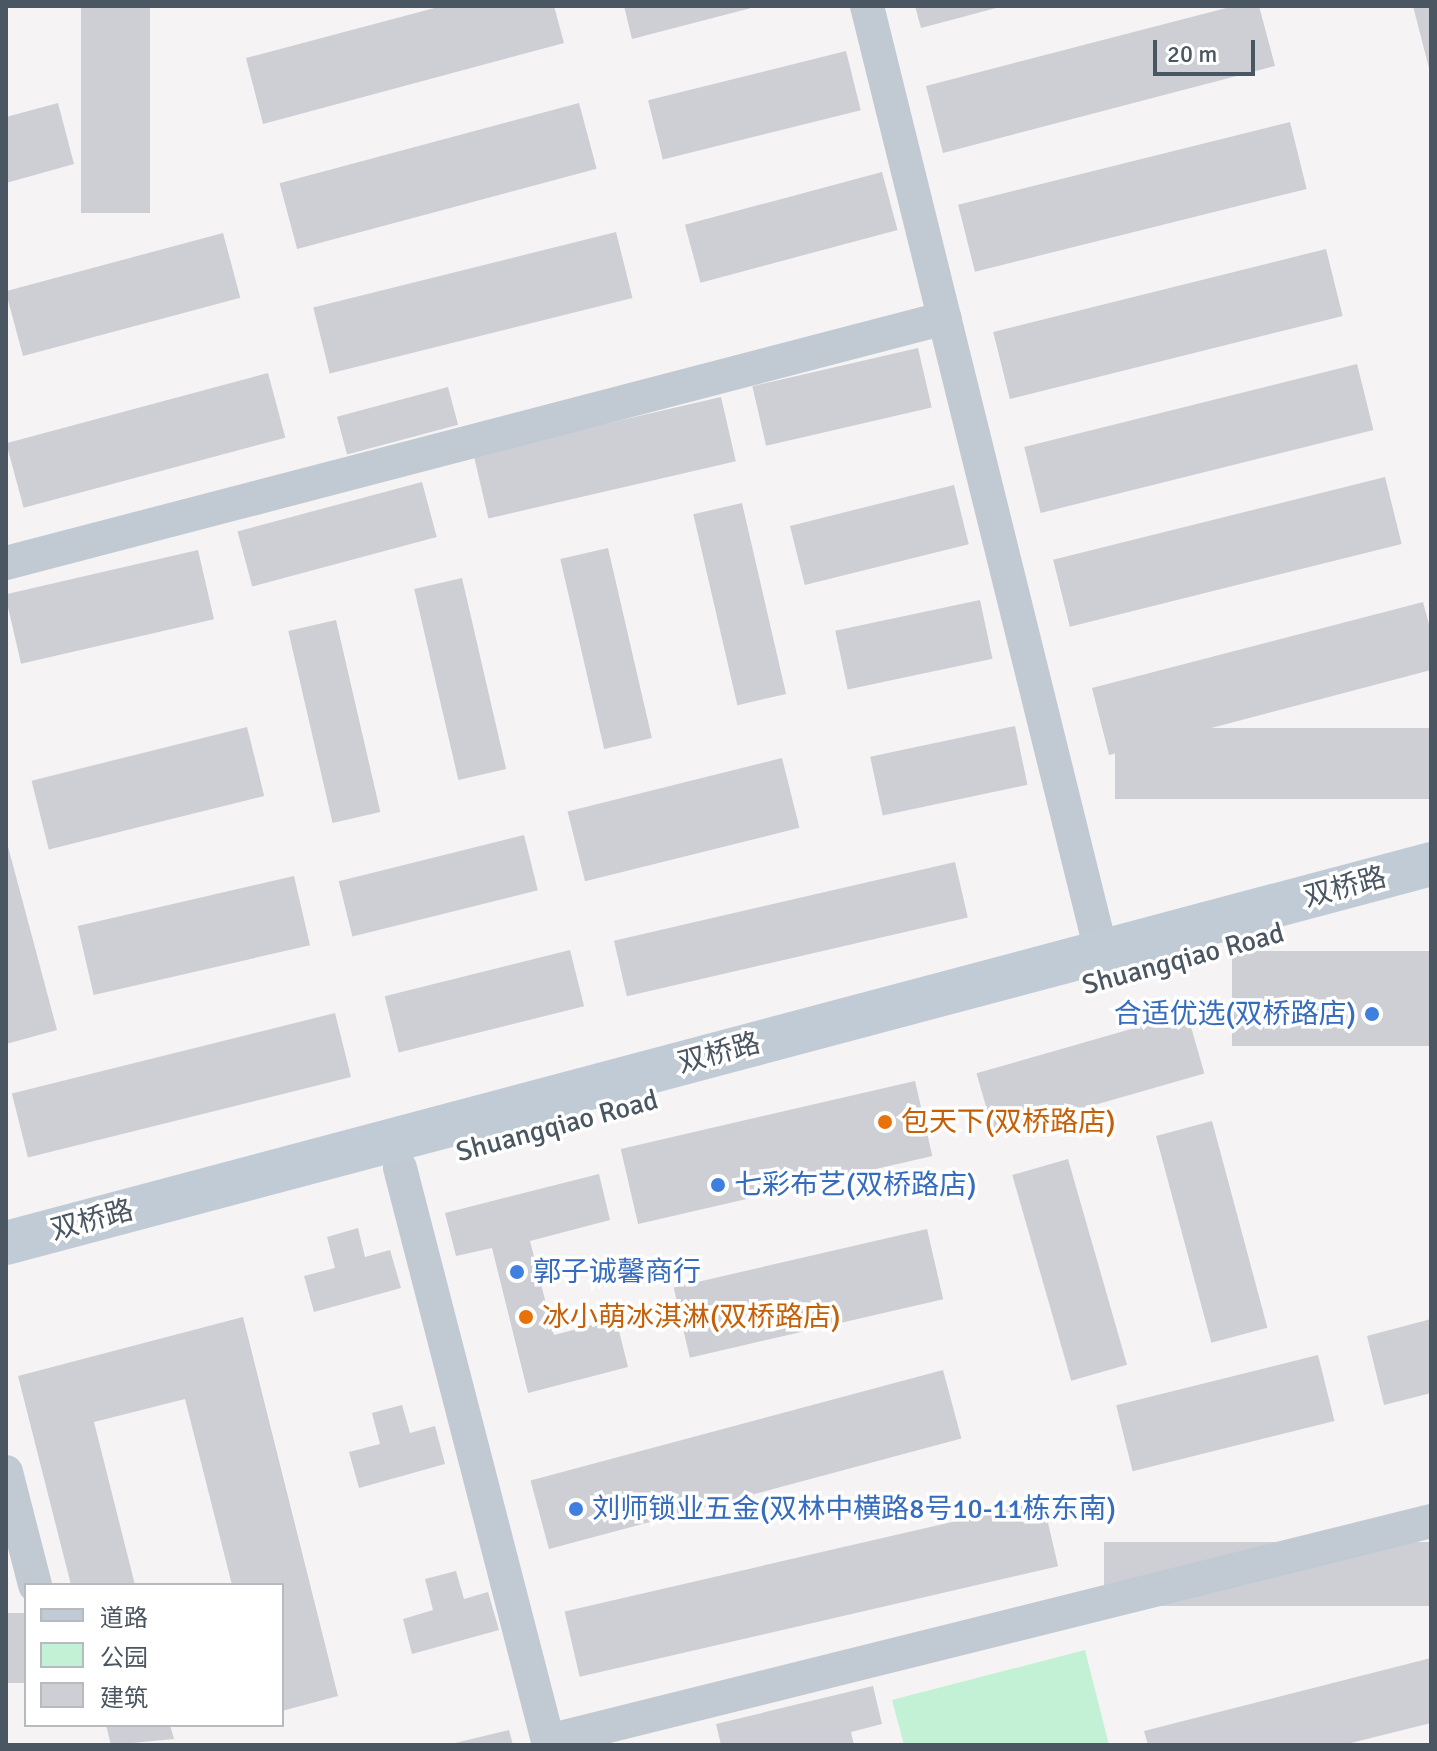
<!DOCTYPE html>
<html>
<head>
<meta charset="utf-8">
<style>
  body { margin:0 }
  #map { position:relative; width:1437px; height:1751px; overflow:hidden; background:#f5f3f3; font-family:Signika,"Noto Sans SC",sans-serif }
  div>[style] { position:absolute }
  .green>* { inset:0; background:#c3f1d5 }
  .building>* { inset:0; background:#cdcfd5; transform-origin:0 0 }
  .minor>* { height:34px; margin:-17px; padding:0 17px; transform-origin:17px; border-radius:17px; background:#c1cad2 }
  .secondary>* { height:44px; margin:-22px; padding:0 22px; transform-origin:22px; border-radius:22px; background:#c1cbd6 }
  .dots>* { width:22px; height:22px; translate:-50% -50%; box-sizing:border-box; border:4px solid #fff; border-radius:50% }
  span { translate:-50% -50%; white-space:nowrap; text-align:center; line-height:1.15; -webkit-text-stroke:7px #fff; paint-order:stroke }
  .street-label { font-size:28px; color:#4a5661 }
  .shop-label { font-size:28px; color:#366cbe }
  .right { translate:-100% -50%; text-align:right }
  .left { translate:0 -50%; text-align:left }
  .food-label { font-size:28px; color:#c56008 }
  .frame { position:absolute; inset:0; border:8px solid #4a5661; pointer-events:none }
  .legend { position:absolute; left:24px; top:1583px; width:260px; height:144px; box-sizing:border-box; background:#fff; border:2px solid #b7bbc0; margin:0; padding:10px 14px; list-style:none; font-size:24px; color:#4a5661 }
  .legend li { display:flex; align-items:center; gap:16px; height:40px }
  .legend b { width:40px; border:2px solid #b7bbc0 }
  .scale { position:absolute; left:1153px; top:40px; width:102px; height:36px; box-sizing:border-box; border:4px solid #4a5661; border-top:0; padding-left:10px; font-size:24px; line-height:28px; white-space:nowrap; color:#4a5661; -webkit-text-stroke:6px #fff; paint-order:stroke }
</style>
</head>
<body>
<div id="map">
  <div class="green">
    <div style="clip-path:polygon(1085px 1650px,1109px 1745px,904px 1745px,892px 1700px)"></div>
  </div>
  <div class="building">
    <div style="left:81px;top:6px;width:69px;height:207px"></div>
    <div style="clip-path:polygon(442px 6px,554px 6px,564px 43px,263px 124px,246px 58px)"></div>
    <div style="clip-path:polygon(624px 6px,755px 6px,755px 7px,632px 39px)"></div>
    <div style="clip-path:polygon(915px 6px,1000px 6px,1000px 7px,921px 28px)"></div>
    <div style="clip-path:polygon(1234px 6px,1259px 6px,1275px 66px,943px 153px,926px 86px)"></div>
    <div style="clip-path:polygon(1413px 6px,1431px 6px,1431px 72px,1430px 72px)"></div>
    <div style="left:846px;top:51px;width:61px;height:204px;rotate:76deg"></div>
    <div style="clip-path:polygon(58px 103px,74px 164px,6px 183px,6px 117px)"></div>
    <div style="left:579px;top:103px;width:68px;height:310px;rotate:75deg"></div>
    <div style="left:1290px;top:122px;width:69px;height:342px;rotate:76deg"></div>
    <div style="left:882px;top:172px;width:60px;height:204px;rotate:75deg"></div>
    <div style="left:616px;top:232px;width:68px;height:312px;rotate:76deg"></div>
    <div style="left:223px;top:233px;width:67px;height:225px;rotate:75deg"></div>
    <div style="left:1326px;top:249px;width:69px;height:343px;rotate:76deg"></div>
    <div style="left:918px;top:348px;width:61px;height:170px;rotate:77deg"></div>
    <div style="left:1357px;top:364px;width:68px;height:343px;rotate:76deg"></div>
    <div style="left:268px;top:373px;width:67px;height:271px;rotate:75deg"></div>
    <div style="left:448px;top:387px;width:39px;height:115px;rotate:75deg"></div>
    <div style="left:721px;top:397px;width:66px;height:254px;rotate:77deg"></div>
    <div style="left:1385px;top:477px;width:69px;height:342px;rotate:76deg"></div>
    <div style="left:422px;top:482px;width:57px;height:191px;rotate:75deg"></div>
    <div style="left:954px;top:485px;width:61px;height:169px;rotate:76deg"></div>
    <div style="left:742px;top:503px;width:196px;height:50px;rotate:77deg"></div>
    <div style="left:608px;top:548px;width:195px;height:49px;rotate:77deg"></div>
    <div style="left:198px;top:550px;width:71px;height:198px;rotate:77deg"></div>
    <div style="left:462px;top:578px;width:196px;height:49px;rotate:77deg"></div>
    <div style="left:980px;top:600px;width:60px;height:148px;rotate:78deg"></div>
    <div style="clip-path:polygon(1423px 602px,1431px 632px,1431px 670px,1109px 755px,1092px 688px)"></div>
    <div style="left:336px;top:620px;width:197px;height:49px;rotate:77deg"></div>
    <div style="left:1015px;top:726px;width:60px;height:148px;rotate:78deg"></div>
    <div style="left:247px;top:727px;width:71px;height:222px;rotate:76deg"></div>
    <div style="left:1431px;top:728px;width:71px;height:316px;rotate:90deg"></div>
    <div style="left:782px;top:758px;width:72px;height:221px;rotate:76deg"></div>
    <div style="left:524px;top:835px;width:57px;height:191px;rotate:76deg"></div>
    <div style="clip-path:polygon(6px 839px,57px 1030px,6px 1044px)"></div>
    <div style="left:955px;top:862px;width:57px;height:350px;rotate:77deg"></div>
    <div style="left:294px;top:876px;width:71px;height:222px;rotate:77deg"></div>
    <div style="left:570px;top:950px;width:58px;height:191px;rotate:76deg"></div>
    <div style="left:1431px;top:951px;width:95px;height:199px;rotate:90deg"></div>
    <div style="left:335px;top:1013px;width:66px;height:333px;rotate:76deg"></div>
    <div style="left:1187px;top:1013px;width:63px;height:219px;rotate:74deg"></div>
    <div style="left:915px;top:1081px;width:77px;height:302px;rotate:77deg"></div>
    <div style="left:1212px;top:1121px;width:214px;height:58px;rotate:75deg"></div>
    <div style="left:1068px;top:1159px;width:214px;height:58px;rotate:74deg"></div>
    <div style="clip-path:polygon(599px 1174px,610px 1220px,530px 1241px,554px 1335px,616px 1319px,628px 1367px,528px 1393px,492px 1248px,456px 1256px,445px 1213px)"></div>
    <div style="clip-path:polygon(358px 1228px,365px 1257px,390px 1250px,401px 1288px,314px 1312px,304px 1276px,335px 1268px,327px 1237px)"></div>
    <div style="left:927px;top:1229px;width:72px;height:260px;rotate:77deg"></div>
    <div style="clip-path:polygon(243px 1317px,338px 1696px,282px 1711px,282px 1585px,232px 1585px,185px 1399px,94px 1422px,135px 1585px,71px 1585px,18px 1376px)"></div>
    <div style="clip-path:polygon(1431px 1319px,1431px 1393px,1384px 1405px,1367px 1336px)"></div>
    <div style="left:1318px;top:1355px;width:68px;height:208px;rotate:76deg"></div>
    <div style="left:943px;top:1370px;width:71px;height:427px;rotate:75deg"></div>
    <div style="clip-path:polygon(402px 1405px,410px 1433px,435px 1426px,445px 1464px,359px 1488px,349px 1452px,380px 1444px,372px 1413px)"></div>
    <div style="left:1043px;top:1501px;width:67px;height:491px;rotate:77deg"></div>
    <div style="left:1431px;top:1542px;width:64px;height:327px;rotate:90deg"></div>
    <div style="clip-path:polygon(456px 1571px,464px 1599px,488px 1592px,499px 1630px,412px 1654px,403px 1619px,433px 1610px,425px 1579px)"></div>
    <div style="left:26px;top:1613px;width:70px;height:21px;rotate:90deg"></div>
    <div style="clip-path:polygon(1431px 1658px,1431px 1723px,1343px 1745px,1148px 1745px,1144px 1731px)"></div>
    <div style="clip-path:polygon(873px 1686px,882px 1724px,851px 1732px,854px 1745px,721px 1745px,716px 1724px)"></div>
    <div style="clip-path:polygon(106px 1725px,170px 1725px,174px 1739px,111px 1745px)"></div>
    <div style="clip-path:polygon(509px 1730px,513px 1745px,451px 1745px,451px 1744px)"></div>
  </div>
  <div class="minor">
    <div style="left:867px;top:6px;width:974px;rotate:76.09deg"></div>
    <div style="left:6px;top:563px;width:970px;rotate:-14.62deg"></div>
    <div style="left:400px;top:1168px;width:596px;rotate:75.52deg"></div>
    <div style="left:6px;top:1472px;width:117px;rotate:75.6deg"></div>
    <div style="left:548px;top:1741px;width:910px;rotate:-13.99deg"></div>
  </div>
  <div class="secondary">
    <div style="left:6px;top:1243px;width:1475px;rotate:-14.89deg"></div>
  </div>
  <div class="dots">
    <div style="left:1372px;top:1014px;background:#3f7fe0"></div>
    <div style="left:885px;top:1122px;background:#e8710a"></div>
    <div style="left:718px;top:1185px;background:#3f7fe0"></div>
    <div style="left:517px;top:1272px;background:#3f7fe0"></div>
    <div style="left:526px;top:1317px;background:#e8710a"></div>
    <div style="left:576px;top:1509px;background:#3f7fe0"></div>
  </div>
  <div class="street-label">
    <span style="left:1345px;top:887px;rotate:-15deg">双桥路</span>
    <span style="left:1183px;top:959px;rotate:-15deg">Shuangqiao Road</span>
    <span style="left:719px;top:1053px;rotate:-15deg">双桥路</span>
    <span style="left:557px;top:1126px;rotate:-15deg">Shuangqiao Road</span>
    <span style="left:92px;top:1220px;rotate:-15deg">双桥路</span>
  </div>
  <div class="shop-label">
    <span class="right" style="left:1356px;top:1014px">合适优选(双桥路店)</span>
    <span class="left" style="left:734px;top:1185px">七彩布艺(双桥路店)</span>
    <span class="left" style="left:533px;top:1272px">郭子诚馨商行</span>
    <span class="left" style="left:592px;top:1509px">刘师锁业五金(双林中横路8号10-11栋东南)</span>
  </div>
  <div class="food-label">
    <span class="left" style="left:901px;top:1122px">包天下(双桥路店)</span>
    <span class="left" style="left:542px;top:1317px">冰小萌冰淇淋(双桥路店)</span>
  </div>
  <div class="frame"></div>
  <ul class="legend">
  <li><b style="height:10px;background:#c1cbd6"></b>道路</li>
  <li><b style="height:22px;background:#c3f1d5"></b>公园</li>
  <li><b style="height:22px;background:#cdcfd5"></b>建筑</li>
  </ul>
  <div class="scale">20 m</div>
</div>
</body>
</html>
